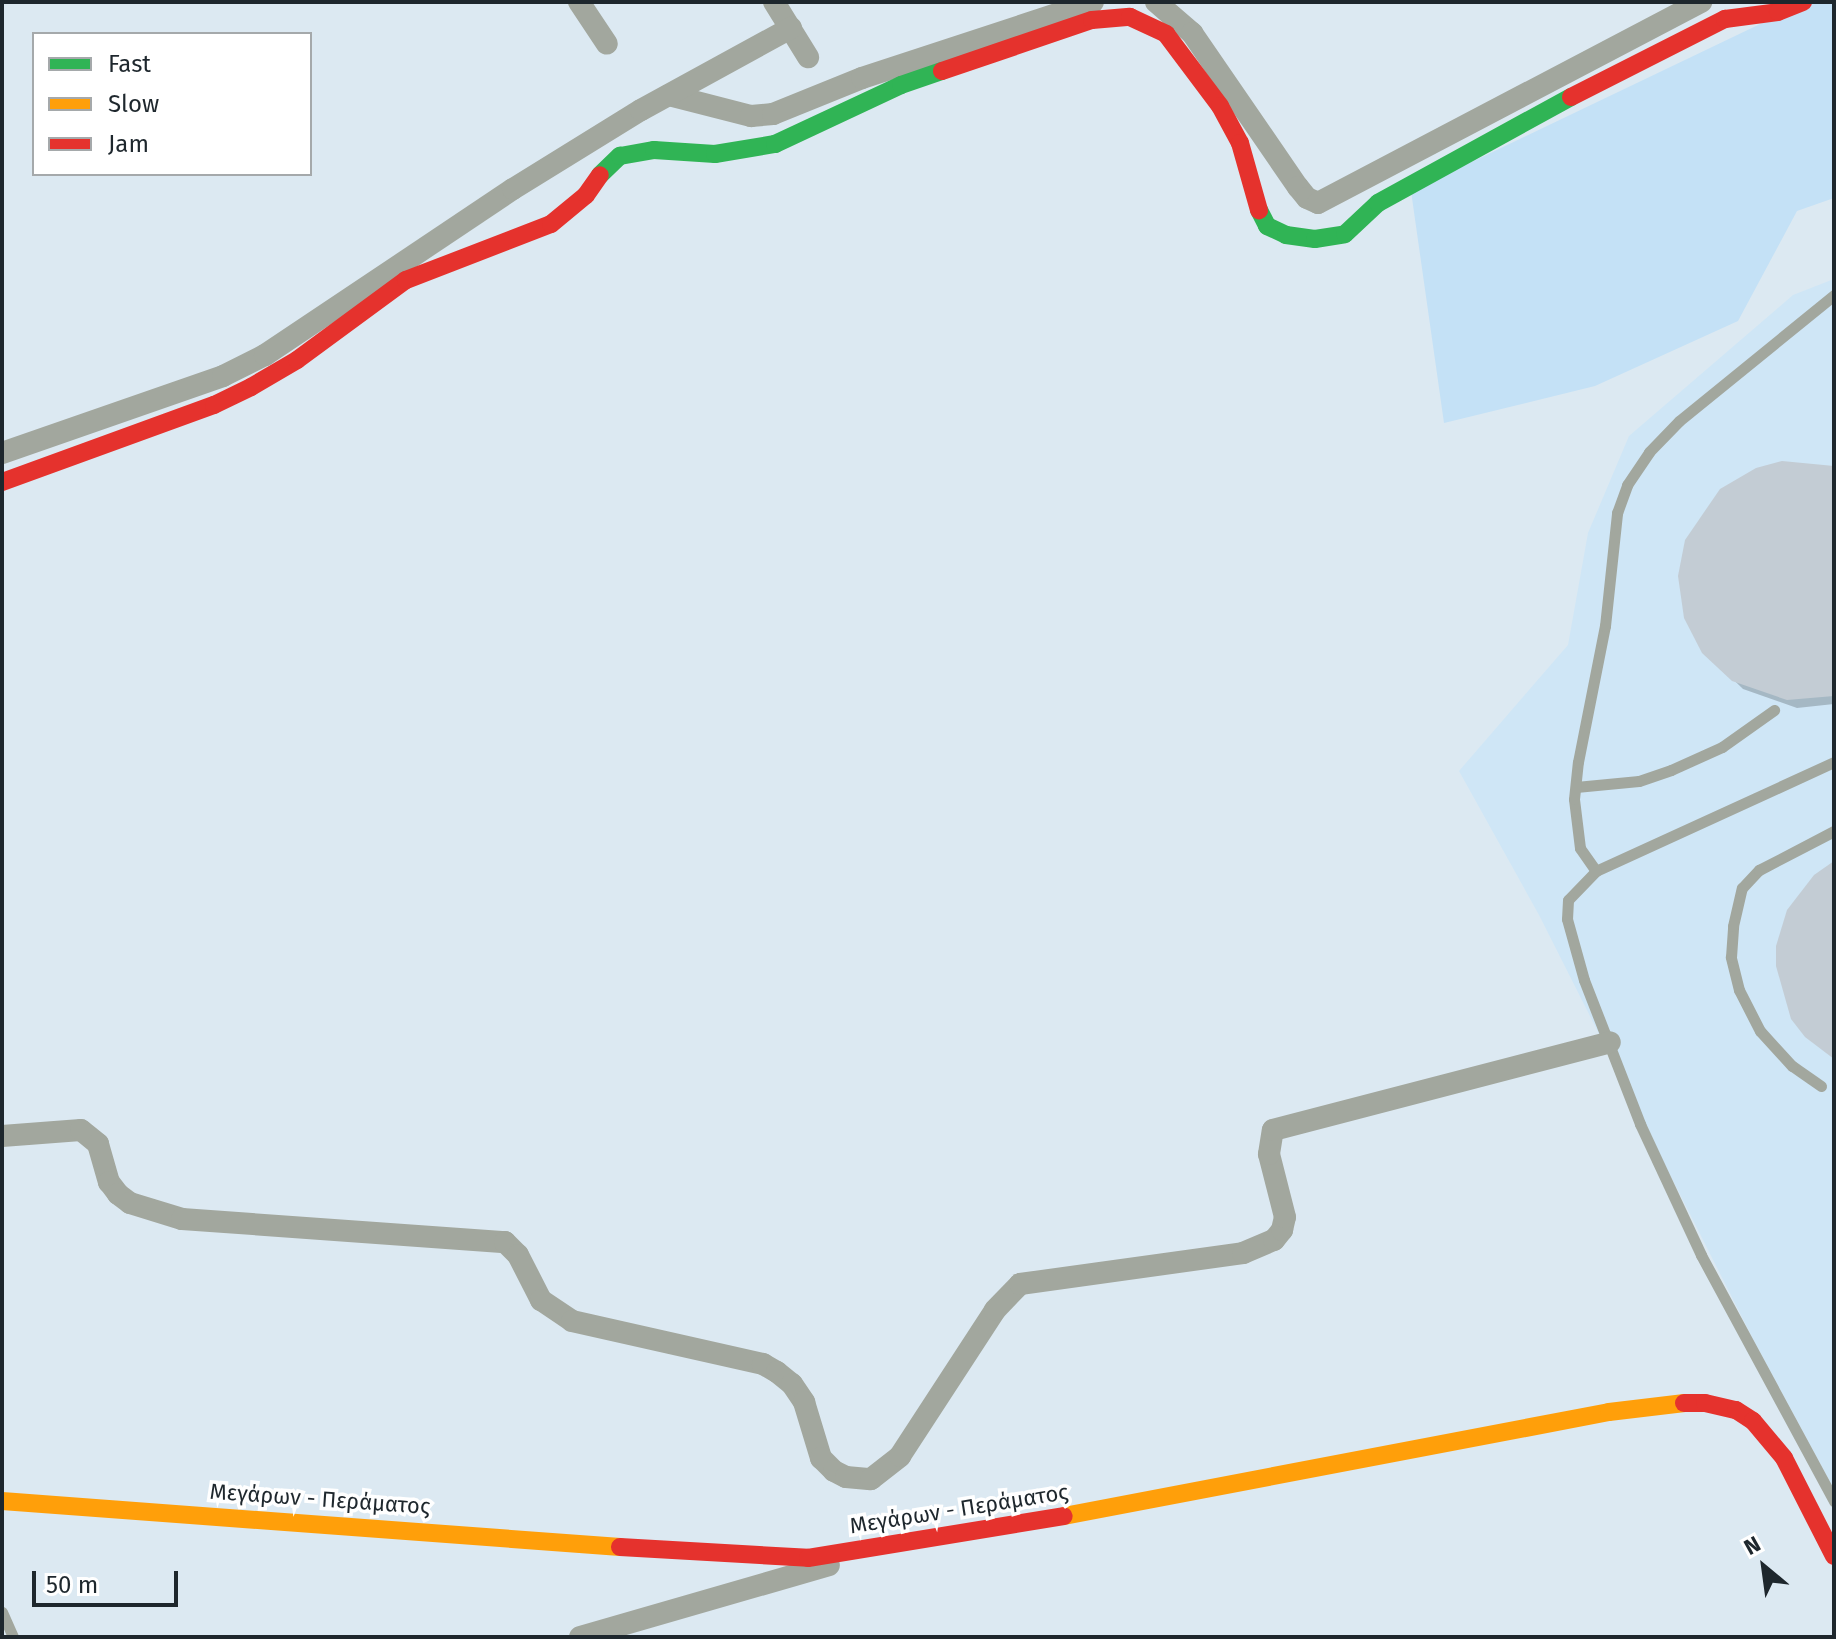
<!DOCTYPE html>
<html>
<head>
<meta charset="utf-8">
<style>
  body { margin:0 }
  #map { position:relative; width:1836px; height:1639px; overflow:hidden; background:#dce9f2; font-family:"Fira Sans",sans-serif }
  div>[style] { position:absolute }
  .built>* { inset:0; background:#cfe6f6 }
  .green>* { inset:0; background:#c4e1f6 }
  .shadow>* { inset:0; background:#0003 }
  .building>* { inset:0; background:#c3ccd4 }
  .lane>* { height:11px; margin:-5.5px; padding:0 5.5px; transform-origin:5.5px; border-radius:5.5px; background:#a2a79e }
  .street>* { height:22px; margin:-11px; padding:0 11px; transform-origin:11px; border-radius:11px; background:#a2a79e }
  .fast>* { height:18px; margin:-9px; padding:0 9px; transform-origin:9px; border-radius:9px; background:#30b455 }
  .slow>* { height:18px; margin:-9px; padding:0 9px; transform-origin:9px; border-radius:9px; background:#ff9f0a }
  .jam>* { height:18px; margin:-9px; padding:0 9px; transform-origin:9px; border-radius:9px; background:#e5322d }
  span { translate:-50% -50%; white-space:nowrap; text-align:center; line-height:1.15; -webkit-text-stroke:7px #fff; paint-order:stroke }
  .street-label { font-size:22px; color:#1e272d }
  .frame { position:absolute; inset:0; border:4px solid #1e272d; pointer-events:none }
  .legend { position:absolute; left:32px; top:32px; width:280px; height:144px; box-sizing:border-box; background:#fff; border:2px solid #a5a9ab; margin:0; padding:10px 14px; list-style:none; font-size:24px; color:#1e272d }
  .legend li { display:flex; align-items:center; gap:16px; height:40px }
  .legend b { width:40px; border:2px solid #a5a9ab }
  .north { position:absolute; left:1724px; top:1527px; width:80px; height:80px; -webkit-text-stroke:6px #fff; paint-order:stroke; rotate:331deg; font-size:22px; font-weight:700; line-height:32px; text-align:center; color:#1e272d }
  .north::after { content:''; display:block; margin:auto; width:28px; height:36px; background:#1e272d; clip-path:polygon(50% 0,100% 100%,50% 72%,0 100%) }
  .scale { position:absolute; left:32px; top:1571px; width:146px; height:36px; box-sizing:border-box; border:4px solid #1e272d; border-top:0; padding-left:10px; font-size:24px; line-height:28px; white-space:nowrap; color:#1e272d; -webkit-text-stroke:6px #fff; paint-order:stroke }
</style>
</head>
<body>
<div id="map">
  <div class="built">
    <div style="clip-path:polygon(1834px 279px,1834px 1489px,1753px 1339px,1539px 915px,1459px 771px,1568px 645px,1588px 533px,1629px 436px,1793px 295px)"></div>
  </div>
  <div class="green">
    <div style="clip-path:polygon(1806px 2px,1834px 2px,1834px 198px,1797px 211px,1738px 321px,1595px 386px,1444px 423px,1411px 191px)"></div>
  </div>
  <div class="shadow">
    <div style="clip-path:polygon(1782px 463px,1834px 468px,1834px 704px,1797px 708px,1743px 689px,1704px 651px)"></div>
  </div>
  <div class="building">
    <div style="clip-path:polygon(1782px 461px,1834px 466px,1834px 696px,1787px 700px,1732px 681px,1702px 653px,1684px 618px,1678px 576px,1685px 540px,1720px 489px,1756px 468px)"></div>
    <div style="clip-path:polygon(1834px 861px,1834px 1059px,1805px 1037px,1791px 1019px,1776px 966px,1776px 946px,1787px 910px,1814px 875px)"></div>
  </div>
  <div class="lane">
    <div style="left:1834px;top:762px;width:262px;rotate:155.4deg"></div>
    <div style="left:1596px;top:871px;width:40px;rotate:134deg"></div>
    <div style="left:1568px;top:900px;width:19px;rotate:93deg"></div>
    <div style="left:1567px;top:919px;width:63px;rotate:74.4deg"></div>
    <div style="left:1584px;top:980px;width:155px;rotate:68.7deg"></div>
    <div style="left:1640px;top:1124px;width:145px;rotate:65deg"></div>
    <div style="left:1701px;top:1255px;width:280px;rotate:61.6deg"></div>
    <div style="left:1576px;top:787px;width:63px;rotate:-5.4deg"></div>
    <div style="left:1639px;top:781px;width:34px;rotate:-19deg"></div>
    <div style="left:1671px;top:770px;width:56px;rotate:-24.3deg"></div>
    <div style="left:1722px;top:747px;width:64px;rotate:-35.4deg"></div>
    <div style="left:1596px;top:871px;width:28px;rotate:-125deg"></div>
    <div style="left:1580px;top:848px;width:49px;rotate:-97deg"></div>
    <div style="left:1574px;top:799px;width:37px;rotate:-84deg"></div>
    <div style="left:1578px;top:762px;width:139px;rotate:-78.8deg"></div>
    <div style="left:1605px;top:626px;width:114px;rotate:-83.9deg"></div>
    <div style="left:1617px;top:513px;width:30px;rotate:-70deg"></div>
    <div style="left:1627px;top:485px;width:40px;rotate:-56deg"></div>
    <div style="left:1649px;top:452px;width:43px;rotate:-45.9deg"></div>
    <div style="left:1679px;top:421px;width:200px;rotate:-39.1deg"></div>
    <div style="left:1821px;top:1086px;width:35px;rotate:-145deg"></div>
    <div style="left:1792px;top:1066px;width:47px;rotate:-132.4deg"></div>
    <div style="left:1760px;top:1031px;width:46px;rotate:-117.1deg"></div>
    <div style="left:1739px;top:990px;width:34px;rotate:-104deg"></div>
    <div style="left:1731px;top:957px;width:31px;rotate:-86deg"></div>
    <div style="left:1733px;top:926px;width:39px;rotate:-77deg"></div>
    <div style="left:1742px;top:888px;width:25px;rotate:-47deg"></div>
    <div style="left:1759px;top:870px;width:85px;rotate:-27.5deg"></div>
    <div style="left:2px;top:1612px;width:27px;rotate:66deg"></div>
  </div>
  <div class="street">
    <div style="left:579px;top:2px;width:50px;rotate:56.3deg"></div>
    <div style="left:774px;top:2px;width:65px;rotate:58.3deg"></div>
    <div style="left:1156px;top:2px;width:48px;rotate:40.7deg"></div>
    <div style="left:1192px;top:33px;width:187px;rotate:55.5deg"></div>
    <div style="left:1298px;top:187px;width:14px;rotate:51deg"></div>
    <div style="left:1307px;top:198px;width:12px;rotate:24deg"></div>
    <div style="left:1318px;top:203px;width:433px;rotate:-27.7deg"></div>
    <div style="left:669px;top:95px;width:85px;rotate:14.4deg"></div>
    <div style="left:751px;top:116px;width:22px;rotate:-5deg"></div>
    <div style="left:773px;top:114px;width:96px;rotate:-22deg"></div>
    <div style="left:862px;top:78px;width:243px;rotate:-18.2deg"></div>
    <div style="left:2px;top:453px;width:234px;rotate:-19.2deg"></div>
    <div style="left:223px;top:376px;width:47px;rotate:-26.6deg"></div>
    <div style="left:265px;top:355px;width:298px;rotate:-33.8deg"></div>
    <div style="left:513px;top:189px;width:150px;rotate:-31.7deg"></div>
    <div style="left:641px;top:110px;width:171px;rotate:-28.7deg"></div>
    <div style="left:2px;top:1136px;width:79px;rotate:-4.3deg"></div>
    <div style="left:81px;top:1130px;width:22px;rotate:39deg"></div>
    <div style="left:98px;top:1144px;width:40px;rotate:74deg"></div>
    <div style="left:109px;top:1182px;width:15px;rotate:53deg"></div>
    <div style="left:118px;top:1194px;width:15px;rotate:37deg"></div>
    <div style="left:130px;top:1203px;width:54px;rotate:17.1deg"></div>
    <div style="left:182px;top:1219px;width:324px;rotate:4.1deg"></div>
    <div style="left:505px;top:1242px;width:18px;rotate:45deg"></div>
    <div style="left:518px;top:1255px;width:51px;rotate:62.9deg"></div>
    <div style="left:541px;top:1300px;width:37px;rotate:34deg"></div>
    <div style="left:572px;top:1321px;width:196px;rotate:12.7deg"></div>
    <div style="left:763px;top:1364px;width:16px;rotate:30deg"></div>
    <div style="left:777px;top:1372px;width:19px;rotate:39deg"></div>
    <div style="left:792px;top:1384px;width:22px;rotate:56deg"></div>
    <div style="left:804px;top:1402px;width:59px;rotate:73.1deg"></div>
    <div style="left:821px;top:1458px;width:18px;rotate:45deg"></div>
    <div style="left:834px;top:1471px;width:13px;rotate:27deg"></div>
    <div style="left:846px;top:1477px;width:25px;rotate:5deg"></div>
    <div style="left:871px;top:1479px;width:37px;rotate:-38deg"></div>
    <div style="left:900px;top:1456px;width:174px;rotate:-56.9deg"></div>
    <div style="left:995px;top:1310px;width:36px;rotate:-46deg"></div>
    <div style="left:1020px;top:1284px;width:225px;rotate:-7.9deg"></div>
    <div style="left:1243px;top:1253px;width:34px;rotate:-23deg"></div>
    <div style="left:1274px;top:1240px;width:13px;rotate:-51deg"></div>
    <div style="left:1282px;top:1230px;width:13px;rotate:-77deg"></div>
    <div style="left:1285px;top:1217px;width:65px;rotate:-104.3deg"></div>
    <div style="left:1269px;top:1154px;width:24px;rotate:-81deg"></div>
    <div style="left:1273px;top:1130px;width:348px;rotate:-14.6deg"></div>
    <div style="left:580px;top:1637px;width:259px;rotate:-16.1deg"></div>
  </div>
  <div class="fast">
    <div style="left:600px;top:175px;width:28px;rotate:-44deg"></div>
    <div style="left:620px;top:156px;width:35px;rotate:-10deg"></div>
    <div style="left:654px;top:150px;width:61px;rotate:3.8deg"></div>
    <div style="left:715px;top:154px;width:61px;rotate:-9.5deg"></div>
    <div style="left:775px;top:144px;width:139px;rotate:-25.1deg"></div>
    <div style="left:901px;top:85px;width:43px;rotate:-18.9deg"></div>
    <div style="left:1259px;top:210px;width:18px;rotate:63deg"></div>
    <div style="left:1267px;top:226px;width:21px;rotate:25deg"></div>
    <div style="left:1286px;top:235px;width:29px;rotate:8deg"></div>
    <div style="left:1315px;top:239px;width:30px;rotate:-9deg"></div>
    <div style="left:1345px;top:234px;width:45px;rotate:-43.2deg"></div>
    <div style="left:1378px;top:203px;width:220px;rotate:-28.8deg"></div>
  </div>
  <div class="slow">
    <div style="left:2px;top:1501px;width:620px;rotate:4.26deg"></div>
    <div style="left:1064px;top:1516px;width:555px;rotate:-10.8deg"></div>
    <div style="left:1609px;top:1412px;width:76px;rotate:-6.8deg"></div>
  </div>
  <div class="jam">
    <div style="left:942px;top:71px;width:158px;rotate:-18.8deg"></div>
    <div style="left:1092px;top:20px;width:38px;rotate:-5deg"></div>
    <div style="left:1130px;top:17px;width:40px;rotate:25deg"></div>
    <div style="left:1166px;top:34px;width:90px;rotate:53.1deg"></div>
    <div style="left:1220px;top:106px;width:42px;rotate:61.6deg"></div>
    <div style="left:1240px;top:143px;width:70px;rotate:74.2deg"></div>
    <div style="left:1571px;top:97px;width:173px;rotate:-26.9deg"></div>
    <div style="left:1725px;top:19px;width:53px;rotate:-7.5deg"></div>
    <div style="left:1778px;top:12px;width:27px;rotate:-22deg"></div>
    <div style="left:2px;top:482px;width:226px;rotate:-20deg"></div>
    <div style="left:214px;top:405px;width:41px;rotate:-25.9deg"></div>
    <div style="left:251px;top:387px;width:53px;rotate:-30.4deg"></div>
    <div style="left:297px;top:360px;width:135px;rotate:-36.3deg"></div>
    <div style="left:406px;top:280px;width:155px;rotate:-21.1deg"></div>
    <div style="left:551px;top:224px;width:45px;rotate:-39.6deg"></div>
    <div style="left:586px;top:195px;width:24px;rotate:-55deg"></div>
    <div style="left:1684px;top:1403px;width:21px"></div>
    <div style="left:1705px;top:1403px;width:32px;rotate:13deg"></div>
    <div style="left:1736px;top:1410px;width:20px;rotate:33deg"></div>
    <div style="left:1753px;top:1421px;width:48px;rotate:50deg"></div>
    <div style="left:1784px;top:1458px;width:110px;rotate:63deg"></div>
    <div style="left:620px;top:1547px;width:188px;rotate:3.3deg"></div>
    <div style="left:808px;top:1558px;width:259px;rotate:-9.3deg"></div>
  </div>
  <div class="street-label">
    <span style="left:320px;top:1499px;rotate:4deg">Μεγάρων - Περάματος</span>
    <span style="left:959px;top:1509px;rotate:-9deg">Μεγάρων - Περάματος</span>
  </div>
  <div class="frame"></div>
  <ul class="legend">
  <li><b style="height:10px;background:#30b455"></b>Fast</li>
  <li><b style="height:10px;background:#ff9f0a"></b>Slow</li>
  <li><b style="height:10px;background:#e5322d"></b>Jam</li>
  </ul>
  <div class="north">N</div>
  <div class="scale">50 m</div>
</div>
</body>
</html>
